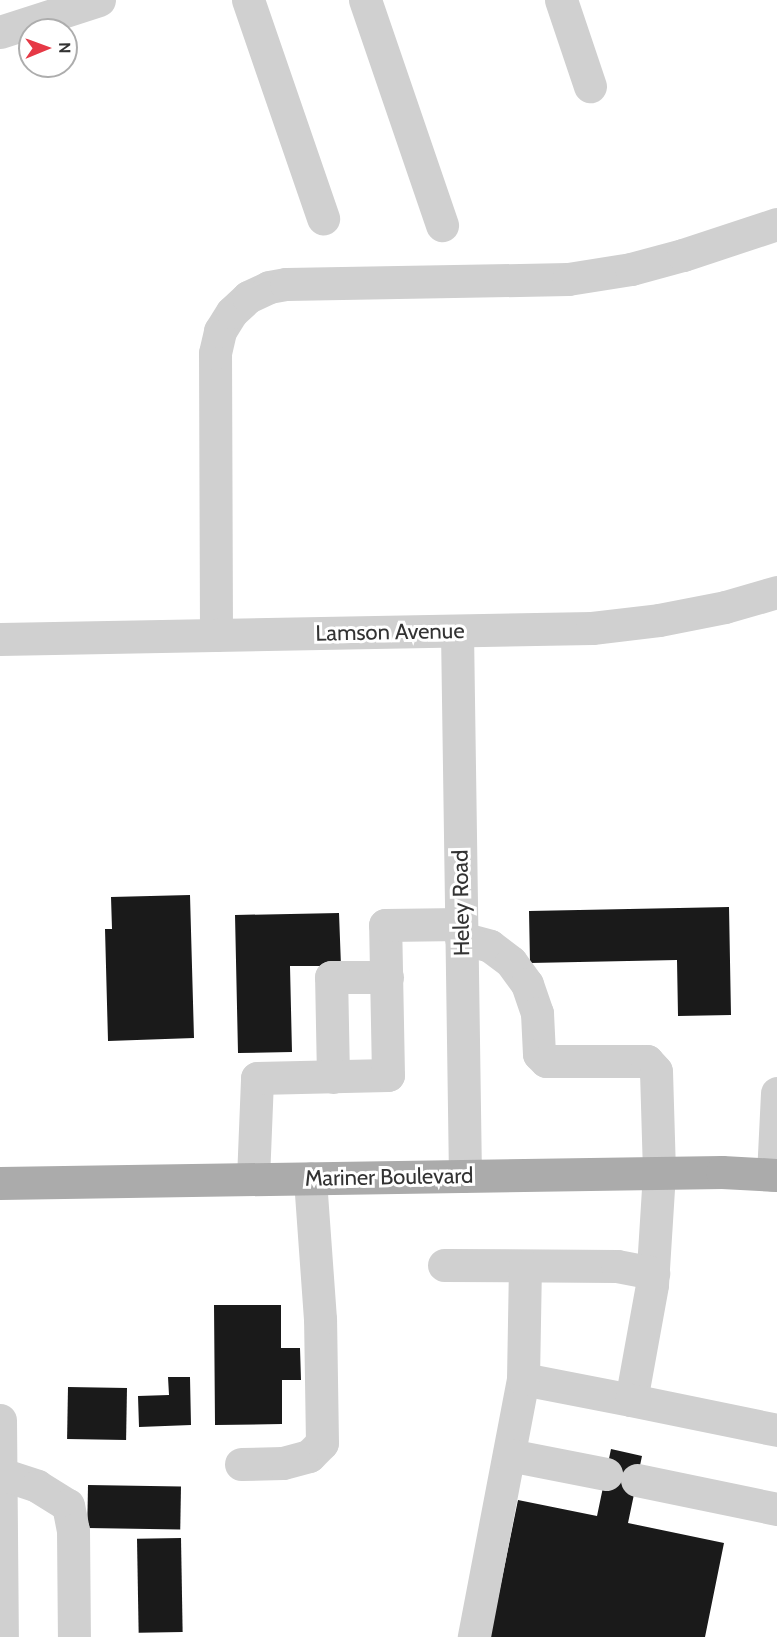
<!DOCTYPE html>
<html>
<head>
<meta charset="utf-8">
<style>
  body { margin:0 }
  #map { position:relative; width:777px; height:1637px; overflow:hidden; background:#fff; font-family:Cabin,sans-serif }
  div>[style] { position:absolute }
  .building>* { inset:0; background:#1a1a1a; transform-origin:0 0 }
  .minor>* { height:33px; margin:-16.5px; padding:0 16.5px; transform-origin:16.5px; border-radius:16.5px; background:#d0d0d0 }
  .major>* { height:33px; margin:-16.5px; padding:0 16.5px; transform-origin:16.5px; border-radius:16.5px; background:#ababab }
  span { translate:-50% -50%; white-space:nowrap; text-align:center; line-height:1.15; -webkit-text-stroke:6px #fff; paint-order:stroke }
  .street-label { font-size:22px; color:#333 }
  .north { position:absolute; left:18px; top:18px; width:60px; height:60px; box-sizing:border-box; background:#fff; border:2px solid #adadad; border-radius:50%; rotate:89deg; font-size:16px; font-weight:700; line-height:24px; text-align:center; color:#333 }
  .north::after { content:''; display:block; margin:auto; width:21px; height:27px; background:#e63946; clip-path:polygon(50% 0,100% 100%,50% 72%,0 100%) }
</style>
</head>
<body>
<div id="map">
  <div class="building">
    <div style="clip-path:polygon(190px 895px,194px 1038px,108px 1041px,105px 929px,112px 929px,111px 897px)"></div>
    <div style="clip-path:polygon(729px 907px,731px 1015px,678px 1016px,677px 960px,530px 963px,529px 911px)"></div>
    <div style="clip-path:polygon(339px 913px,341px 966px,290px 966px,292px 1052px,238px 1053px,235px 915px)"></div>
    <div style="clip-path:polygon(214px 1305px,281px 1305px,281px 1348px,300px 1348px,301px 1380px,282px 1380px,282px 1424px,215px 1425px)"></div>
    <div style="clip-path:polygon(168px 1377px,190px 1377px,191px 1425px,139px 1427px,138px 1396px,169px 1395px)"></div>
    <div style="left:68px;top:1387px;width:59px;height:52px;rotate:1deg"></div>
    <div style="clip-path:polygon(611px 1449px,642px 1456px,628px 1523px,724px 1543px,705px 1637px,490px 1637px,518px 1500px,597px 1516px)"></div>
    <div style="left:88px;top:1485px;width:93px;height:43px;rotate:1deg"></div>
    <div style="left:181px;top:1538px;width:94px;height:44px;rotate:89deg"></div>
  </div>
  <div class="minor">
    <div style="left:248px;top:0;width:231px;rotate:71deg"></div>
    <div style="left:365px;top:0;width:238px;rotate:71.1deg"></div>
    <div style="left:561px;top:0;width:91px;rotate:71.4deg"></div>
    <div style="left:0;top:32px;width:104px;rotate:-17.9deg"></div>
    <div style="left:457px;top:631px;width:545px;rotate:89.16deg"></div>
    <div style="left:216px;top:635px;width:282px;rotate:-90.2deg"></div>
    <div style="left:215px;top:353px;width:23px;rotate:-77deg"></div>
    <div style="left:220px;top:331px;width:22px;rotate:-58deg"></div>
    <div style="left:232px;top:312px;width:22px;rotate:-43deg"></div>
    <div style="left:248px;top:297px;width:23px;rotate:-25deg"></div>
    <div style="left:269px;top:287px;width:17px;rotate:-10deg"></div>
    <div style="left:286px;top:284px;width:282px;rotate:-1deg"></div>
    <div style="left:568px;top:279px;width:64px;rotate:-9deg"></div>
    <div style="left:631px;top:269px;width:54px;rotate:-15.1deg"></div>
    <div style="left:683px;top:255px;width:99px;rotate:-18.3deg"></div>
    <div style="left:0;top:639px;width:592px;rotate:-1.06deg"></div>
    <div style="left:592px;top:628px;width:67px;rotate:-6.8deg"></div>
    <div style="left:659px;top:620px;width:67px;rotate:-11.1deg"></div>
    <div style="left:725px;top:607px;width:54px;rotate:-16.1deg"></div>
    <div style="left:461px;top:938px;width:30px;rotate:15deg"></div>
    <div style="left:490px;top:946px;width:26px;rotate:37deg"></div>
    <div style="left:511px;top:962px;width:27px;rotate:54deg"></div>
    <div style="left:527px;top:984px;width:31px;rotate:71deg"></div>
    <div style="left:537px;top:1013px;width:41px;rotate:87.2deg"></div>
    <div style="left:539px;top:1054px;width:10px;rotate:45deg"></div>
    <div style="left:546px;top:1061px;width:101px"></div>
    <div style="left:647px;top:1061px;width:13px;rotate:48deg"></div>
    <div style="left:656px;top:1071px;width:102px;rotate:88.3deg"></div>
    <div style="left:659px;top:1173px;width:112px;rotate:93.6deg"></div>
    <div style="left:652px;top:1285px;width:117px;rotate:100.3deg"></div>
    <div style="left:631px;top:1400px;width:110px;rotate:-169deg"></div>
    <div style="left:523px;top:1379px;width:263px;rotate:100.8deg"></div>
    <div style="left:333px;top:1077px;width:100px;rotate:-91.1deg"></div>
    <div style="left:331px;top:977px;width:56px"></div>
    <div style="left:773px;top:1175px;width:82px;rotate:-87.2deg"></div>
    <div style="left:253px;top:1179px;width:101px;rotate:-87.7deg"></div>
    <div style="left:257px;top:1078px;width:131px;rotate:-1.3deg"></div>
    <div style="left:388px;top:1075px;width:150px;rotate:-91.1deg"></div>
    <div style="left:385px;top:925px;width:76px;rotate:-0.8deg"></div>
    <div style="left:444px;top:1265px;width:173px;rotate:0.3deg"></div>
    <div style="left:617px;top:1266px;width:37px;rotate:11deg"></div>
    <div style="left:523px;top:1379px;width:113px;rotate:-89deg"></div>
    <div style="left:631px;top:1400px;width:149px;rotate:11.6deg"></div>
    <div style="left:0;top:1420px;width:217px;rotate:89.5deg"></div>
    <div style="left:509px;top:1455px;width:99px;rotate:11.1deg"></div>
    <div style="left:241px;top:1464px;width:42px;rotate:-1.4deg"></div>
    <div style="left:283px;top:1463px;width:27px;rotate:-15deg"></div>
    <div style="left:309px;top:1456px;width:18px;rotate:-45deg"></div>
    <div style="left:322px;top:1443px;width:124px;rotate:-90.9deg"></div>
    <div style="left:320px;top:1319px;width:141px;rotate:-94.1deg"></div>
    <div style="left:1px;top:1474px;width:38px;rotate:18deg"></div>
    <div style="left:37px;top:1486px;width:36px;rotate:32deg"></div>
    <div style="left:68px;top:1505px;width:25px;rotate:79deg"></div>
    <div style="left:73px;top:1530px;width:107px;rotate:89.5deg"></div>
    <div style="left:637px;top:1480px;width:143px;rotate:11.7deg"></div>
  </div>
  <div class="major">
    <div style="left:0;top:1183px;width:722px;rotate:-0.87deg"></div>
    <div style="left:722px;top:1172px;width:55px;rotate:3.1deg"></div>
  </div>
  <div class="street-label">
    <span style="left:390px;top:632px;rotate:-1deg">Lamson Avenue</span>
    <span style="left:461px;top:903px;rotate:-91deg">Heley Road</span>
    <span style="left:389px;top:1177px;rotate:-1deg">Mariner Boulevard</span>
  </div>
  <div class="north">N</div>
</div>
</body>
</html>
